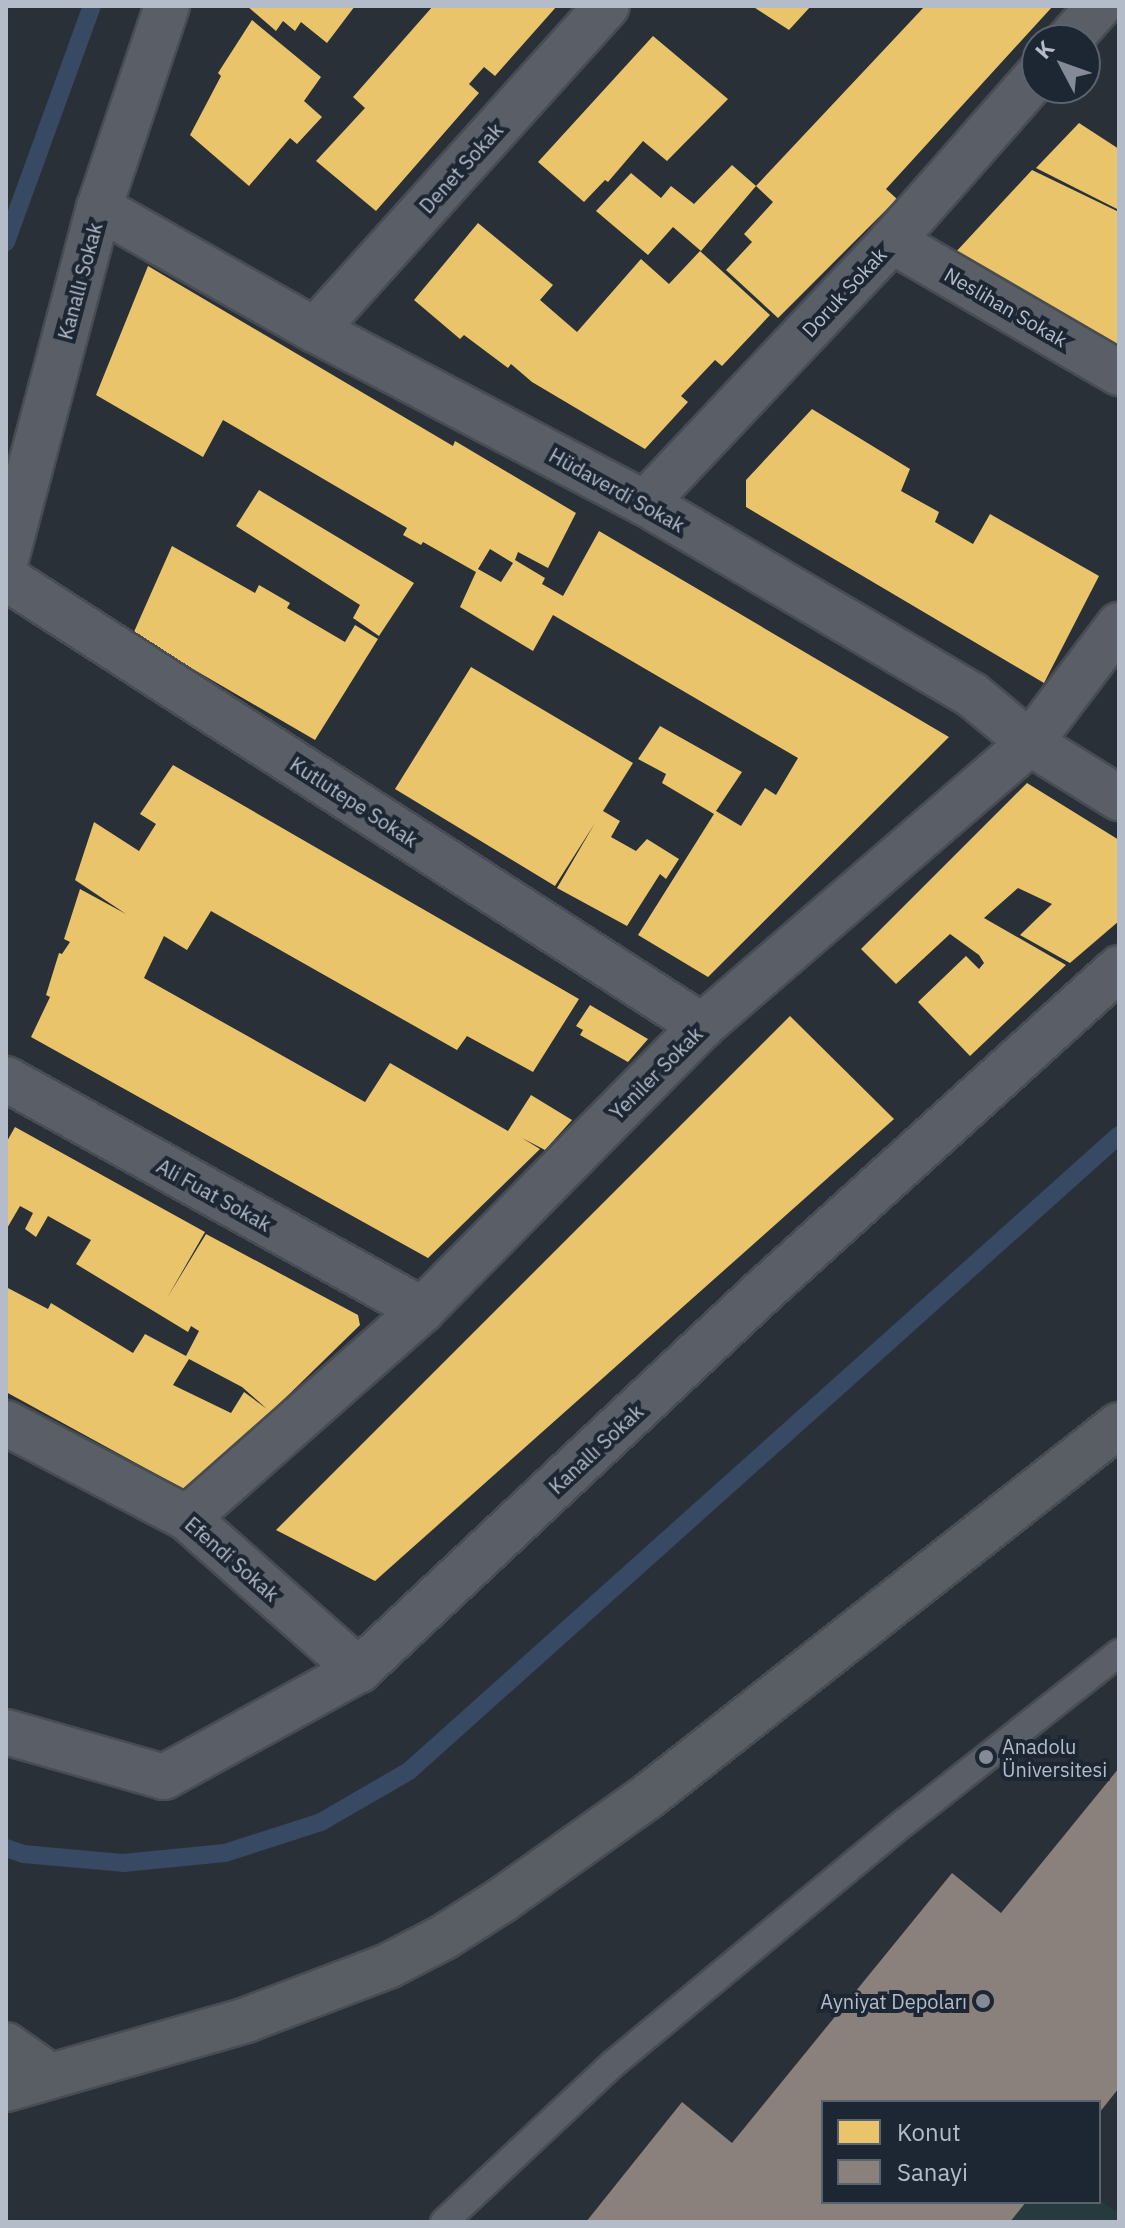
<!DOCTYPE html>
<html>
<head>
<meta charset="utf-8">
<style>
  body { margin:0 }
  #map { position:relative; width:1125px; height:2228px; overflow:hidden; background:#2a3038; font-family:"IBM Plex Sans",sans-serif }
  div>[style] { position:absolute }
  .green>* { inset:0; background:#273a3e }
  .homes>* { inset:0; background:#e9c46a }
  .industry>* { inset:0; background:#8a817c }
  .stream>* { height:18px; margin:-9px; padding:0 9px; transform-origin:9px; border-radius:9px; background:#384963 }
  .roads { filter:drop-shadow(2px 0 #484c53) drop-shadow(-2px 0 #484c53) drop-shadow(0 2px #484c53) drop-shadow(0 -2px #484c53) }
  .lane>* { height:26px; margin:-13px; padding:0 13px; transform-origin:13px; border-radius:13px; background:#5a5e66 }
  .street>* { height:44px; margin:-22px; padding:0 22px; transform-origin:22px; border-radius:22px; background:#5a5e66 }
  .secondary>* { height:44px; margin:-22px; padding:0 22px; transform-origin:22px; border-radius:22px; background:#595d64 }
  .dots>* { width:22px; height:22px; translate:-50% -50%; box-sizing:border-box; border:4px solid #1d2633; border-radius:50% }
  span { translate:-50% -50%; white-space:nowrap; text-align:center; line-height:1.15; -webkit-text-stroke:8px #1d2633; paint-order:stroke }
  .street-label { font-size:20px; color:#b4bcc9 }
  .poi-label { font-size:20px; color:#b4bcc9 }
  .left { translate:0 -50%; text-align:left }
  .right { translate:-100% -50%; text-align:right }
  .frame { position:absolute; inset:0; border:8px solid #b4bcc9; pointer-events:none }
  .legend { position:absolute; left:821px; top:2100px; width:280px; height:104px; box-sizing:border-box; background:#1d2633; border:2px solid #59626f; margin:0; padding:10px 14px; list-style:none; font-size:24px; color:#b4bcc9 }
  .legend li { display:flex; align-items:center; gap:16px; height:40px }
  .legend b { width:40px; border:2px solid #59626f }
  .north { position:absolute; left:1021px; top:24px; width:80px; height:80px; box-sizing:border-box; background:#1d2633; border:2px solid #59626f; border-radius:50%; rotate:311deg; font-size:22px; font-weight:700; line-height:32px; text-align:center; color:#b4bcc9 }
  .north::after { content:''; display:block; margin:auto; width:28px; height:36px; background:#848b96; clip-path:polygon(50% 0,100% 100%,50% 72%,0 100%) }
</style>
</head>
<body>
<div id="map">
  <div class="green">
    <div style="clip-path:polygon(1099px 2199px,1119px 2214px,1119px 2222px,1010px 2222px,1026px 2202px,1099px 2202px)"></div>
  </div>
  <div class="homes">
    <div style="clip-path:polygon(247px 6px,355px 6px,327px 43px,301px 22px,295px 31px,283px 21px,276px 31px)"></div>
    <div style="clip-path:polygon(433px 6px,557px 6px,495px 76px,484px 67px,469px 84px,479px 93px,376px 211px,316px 161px,365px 108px,353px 97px)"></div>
    <div style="clip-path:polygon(752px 6px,811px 6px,789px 30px)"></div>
    <div style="clip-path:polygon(925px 6px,1053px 6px,886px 189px,897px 199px,778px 318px,726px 270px,752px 242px,744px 234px,773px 202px,756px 186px,701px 251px,673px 227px,648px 255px,596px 211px,631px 173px,661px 198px,671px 186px,694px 204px,732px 165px,756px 186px)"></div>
    <div style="clip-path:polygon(252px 20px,321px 77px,304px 101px,322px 117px,297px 144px,290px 138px,249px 186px,190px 135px,221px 76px,218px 73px)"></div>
    <div style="clip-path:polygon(653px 36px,728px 99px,667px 161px,643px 141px,608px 182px,605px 180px,584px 202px,538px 162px)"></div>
    <div style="clip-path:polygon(1079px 123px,1119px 149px,1119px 210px,1036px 168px)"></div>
    <div style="clip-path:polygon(1032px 170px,1119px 212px,1119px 347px,954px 254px)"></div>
    <div style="clip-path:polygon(478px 223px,553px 285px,540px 300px,577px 332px,641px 259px,669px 284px,700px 251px,770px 315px,722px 366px,715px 360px,681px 396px,688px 402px,645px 449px,532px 382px,511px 364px,508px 368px,464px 335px,460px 339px,414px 300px)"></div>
    <div style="clip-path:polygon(evenodd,148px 266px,453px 446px,455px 441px,576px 513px,548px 568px,518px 552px,515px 560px,545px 578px,542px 584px,563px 596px,599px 531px,949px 737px,708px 977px,638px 935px,714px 814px,662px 783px,666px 774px,638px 759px,660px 726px,742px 772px,716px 811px,741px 826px,765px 788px,776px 795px,798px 758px,553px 615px,533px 651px,460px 607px,476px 572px,423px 542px,421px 545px,403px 535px,407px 528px,223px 420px,203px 457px,96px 395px,148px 266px,490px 549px,513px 563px,501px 582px,478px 569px,490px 549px)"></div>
    <div style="clip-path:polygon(812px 409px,910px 469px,901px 491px,939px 512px,935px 522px,973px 544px,990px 514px,1099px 576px,1044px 683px,746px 507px,746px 480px)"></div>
    <div style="clip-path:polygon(259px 490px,414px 583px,379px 636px,353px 618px,360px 605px,236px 526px)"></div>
    <div style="clip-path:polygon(172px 546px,255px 593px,259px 585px,290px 603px,287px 608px,345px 642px,355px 625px,378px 639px,315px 740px,133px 634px)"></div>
    <div style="clip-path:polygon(471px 667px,633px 763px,603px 811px,620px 821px,611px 837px,636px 851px,647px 839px,679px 859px,666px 879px,660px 874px,627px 926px,557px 888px,595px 823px,555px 886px,395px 789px)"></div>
    <div style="clip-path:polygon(173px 765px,579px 999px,533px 1072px,467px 1036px,457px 1050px,211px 911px,187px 950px,164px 936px,144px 978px,365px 1102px,390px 1063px,508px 1131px,531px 1095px,572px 1120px,545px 1150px,522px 1138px,540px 1149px,428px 1258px,31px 1037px,50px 997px,46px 995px,59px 953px,62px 954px,70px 942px,64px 939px,80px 889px,126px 914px,75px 880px,94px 822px,139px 851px,156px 824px,140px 814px)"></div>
    <div style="clip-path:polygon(1027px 783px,1119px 840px,1119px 921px,1070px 963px,1020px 935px,1052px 904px,1018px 888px,984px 918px,1066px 965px,970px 1056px,918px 1002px,966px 956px,979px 969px,984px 963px,979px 955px,950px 934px,896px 984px,861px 949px)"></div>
    <div style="clip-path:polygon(590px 1005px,648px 1039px,628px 1062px,580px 1035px,583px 1030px,576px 1026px)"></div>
    <div style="clip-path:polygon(790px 1016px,894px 1119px,375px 1581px,276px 1530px)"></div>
    <div style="clip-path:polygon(evenodd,15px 1127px,205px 1232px,167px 1298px,206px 1234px,358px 1315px,360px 1325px,189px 1492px,6px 1392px,6px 1287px,48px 1309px,51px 1303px,133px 1353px,145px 1334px,186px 1356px,199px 1331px,191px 1326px,188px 1332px,76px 1264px,91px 1240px,48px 1216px,36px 1237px,25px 1229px,33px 1213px,20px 1206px,6px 1230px,6px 1143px,15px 1127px,189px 1359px,242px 1387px,267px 1409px,244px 1392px,231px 1413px,173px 1385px,189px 1359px)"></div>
  </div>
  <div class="industry">
    <div style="clip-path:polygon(1119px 1768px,1119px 2088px,1099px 2113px,1099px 2102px,823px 2102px,823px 2202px,1026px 2202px,1010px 2222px,586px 2222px,682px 2102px,732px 2143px,952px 1873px,1001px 1913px)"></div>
  </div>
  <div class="stream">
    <div style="left:6px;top:242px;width:251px;rotate:-70deg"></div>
    <div style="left:6px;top:1848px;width:18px;rotate:19deg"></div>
    <div style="left:23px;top:1854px;width:100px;rotate:5.1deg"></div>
    <div style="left:123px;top:1863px;width:102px;rotate:-5.6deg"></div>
    <div style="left:225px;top:1853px;width:101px;rotate:-17.9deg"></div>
    <div style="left:321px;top:1822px;width:102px;rotate:-30.1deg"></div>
    <div style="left:409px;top:1771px;width:953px;rotate:-41.85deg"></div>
  </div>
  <div class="roads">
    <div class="lane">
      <div style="left:444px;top:2222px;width:231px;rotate:-43.1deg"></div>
      <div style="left:613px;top:2064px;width:379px;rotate:-39.7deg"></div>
      <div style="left:905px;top:1822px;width:273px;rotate:-38.3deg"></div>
    </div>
    <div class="street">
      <div style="left:1069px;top:40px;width:45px;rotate:-48.6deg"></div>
      <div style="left:99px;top:208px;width:248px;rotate:29.5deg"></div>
      <div style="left:315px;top:330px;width:373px;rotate:27.7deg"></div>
      <div style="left:645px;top:503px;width:378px;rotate:30.4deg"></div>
      <div style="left:971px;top:694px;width:77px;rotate:39.7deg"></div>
      <div style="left:1030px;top:743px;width:105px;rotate:31.7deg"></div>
      <div style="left:892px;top:241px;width:263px;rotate:30.2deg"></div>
      <div style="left:315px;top:330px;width:436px;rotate:-48deg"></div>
      <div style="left:645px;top:503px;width:360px;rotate:-46.7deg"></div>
      <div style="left:892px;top:241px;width:220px;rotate:-48.7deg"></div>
      <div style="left:6px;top:559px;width:363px;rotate:-75.2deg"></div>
      <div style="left:99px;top:208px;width:213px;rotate:-71.4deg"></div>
      <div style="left:6px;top:578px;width:828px;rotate:32.77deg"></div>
      <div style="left:6px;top:1079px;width:476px;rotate:29deg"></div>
      <div style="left:6px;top:1423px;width:204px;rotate:27.7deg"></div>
      <div style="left:187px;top:1518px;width:230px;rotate:41.5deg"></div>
      <div style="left:187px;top:1518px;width:314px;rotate:-41.5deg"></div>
      <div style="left:422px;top:1310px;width:399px;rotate:-45.4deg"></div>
      <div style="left:702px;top:1026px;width:433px;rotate:-40.8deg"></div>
      <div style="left:1030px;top:743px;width:148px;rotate:-53deg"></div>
      <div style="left:6px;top:1732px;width:164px;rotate:15.9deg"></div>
      <div style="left:164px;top:1777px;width:222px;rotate:-28.8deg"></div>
      <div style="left:359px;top:1670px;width:551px;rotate:-43.16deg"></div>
      <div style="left:761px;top:1293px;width:484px;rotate:-42.2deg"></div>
    </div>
    <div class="secondary">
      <div style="left:6px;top:2045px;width:52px;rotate:34.9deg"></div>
      <div style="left:6px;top:2089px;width:250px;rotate:-16deg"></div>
      <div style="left:246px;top:2020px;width:152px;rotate:-20.8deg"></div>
      <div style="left:388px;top:1966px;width:63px;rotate:-27.4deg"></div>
      <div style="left:444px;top:1937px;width:69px;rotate:-32.5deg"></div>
      <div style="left:502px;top:1900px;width:178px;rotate:-35.4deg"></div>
      <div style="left:647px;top:1797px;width:601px;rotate:-38.24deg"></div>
    </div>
  </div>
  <div class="dots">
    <div style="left:986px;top:1757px;background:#848b96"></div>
    <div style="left:983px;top:2001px;background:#848b96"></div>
  </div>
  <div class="street-label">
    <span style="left:461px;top:168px;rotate:-48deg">Denet Sokak</span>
    <span style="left:80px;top:281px;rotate:-75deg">Kanallı Sokak</span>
    <span style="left:844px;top:292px;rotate:-47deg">Doruk Sokak</span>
    <span style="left:1006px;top:307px;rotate:30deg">Neslihan Sokak</span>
    <span style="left:617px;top:490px;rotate:29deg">Hüdaverdi Sokak</span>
    <span style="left:354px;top:802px;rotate:33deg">Kutlutepe Sokak</span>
    <span style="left:656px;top:1073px;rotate:-45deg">Yeniler Sokak</span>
    <span style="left:214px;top:1195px;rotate:29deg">Ali Fuat Sokak</span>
    <span style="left:596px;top:1449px;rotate:-43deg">Kanallı Sokak</span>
    <span style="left:232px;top:1559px;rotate:41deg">Efendi Sokak</span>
  </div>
  <div class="poi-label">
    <span class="left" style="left:1002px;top:1758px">Anadolu<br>Üniversitesi</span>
    <span class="right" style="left:967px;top:2001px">Ayniyat Depoları</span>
  </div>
  <div class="frame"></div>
  <ul class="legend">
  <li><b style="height:22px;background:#e9c46a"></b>Konut</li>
  <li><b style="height:22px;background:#8a817c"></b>Sanayi</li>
  </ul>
  <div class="north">K</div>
</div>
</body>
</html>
